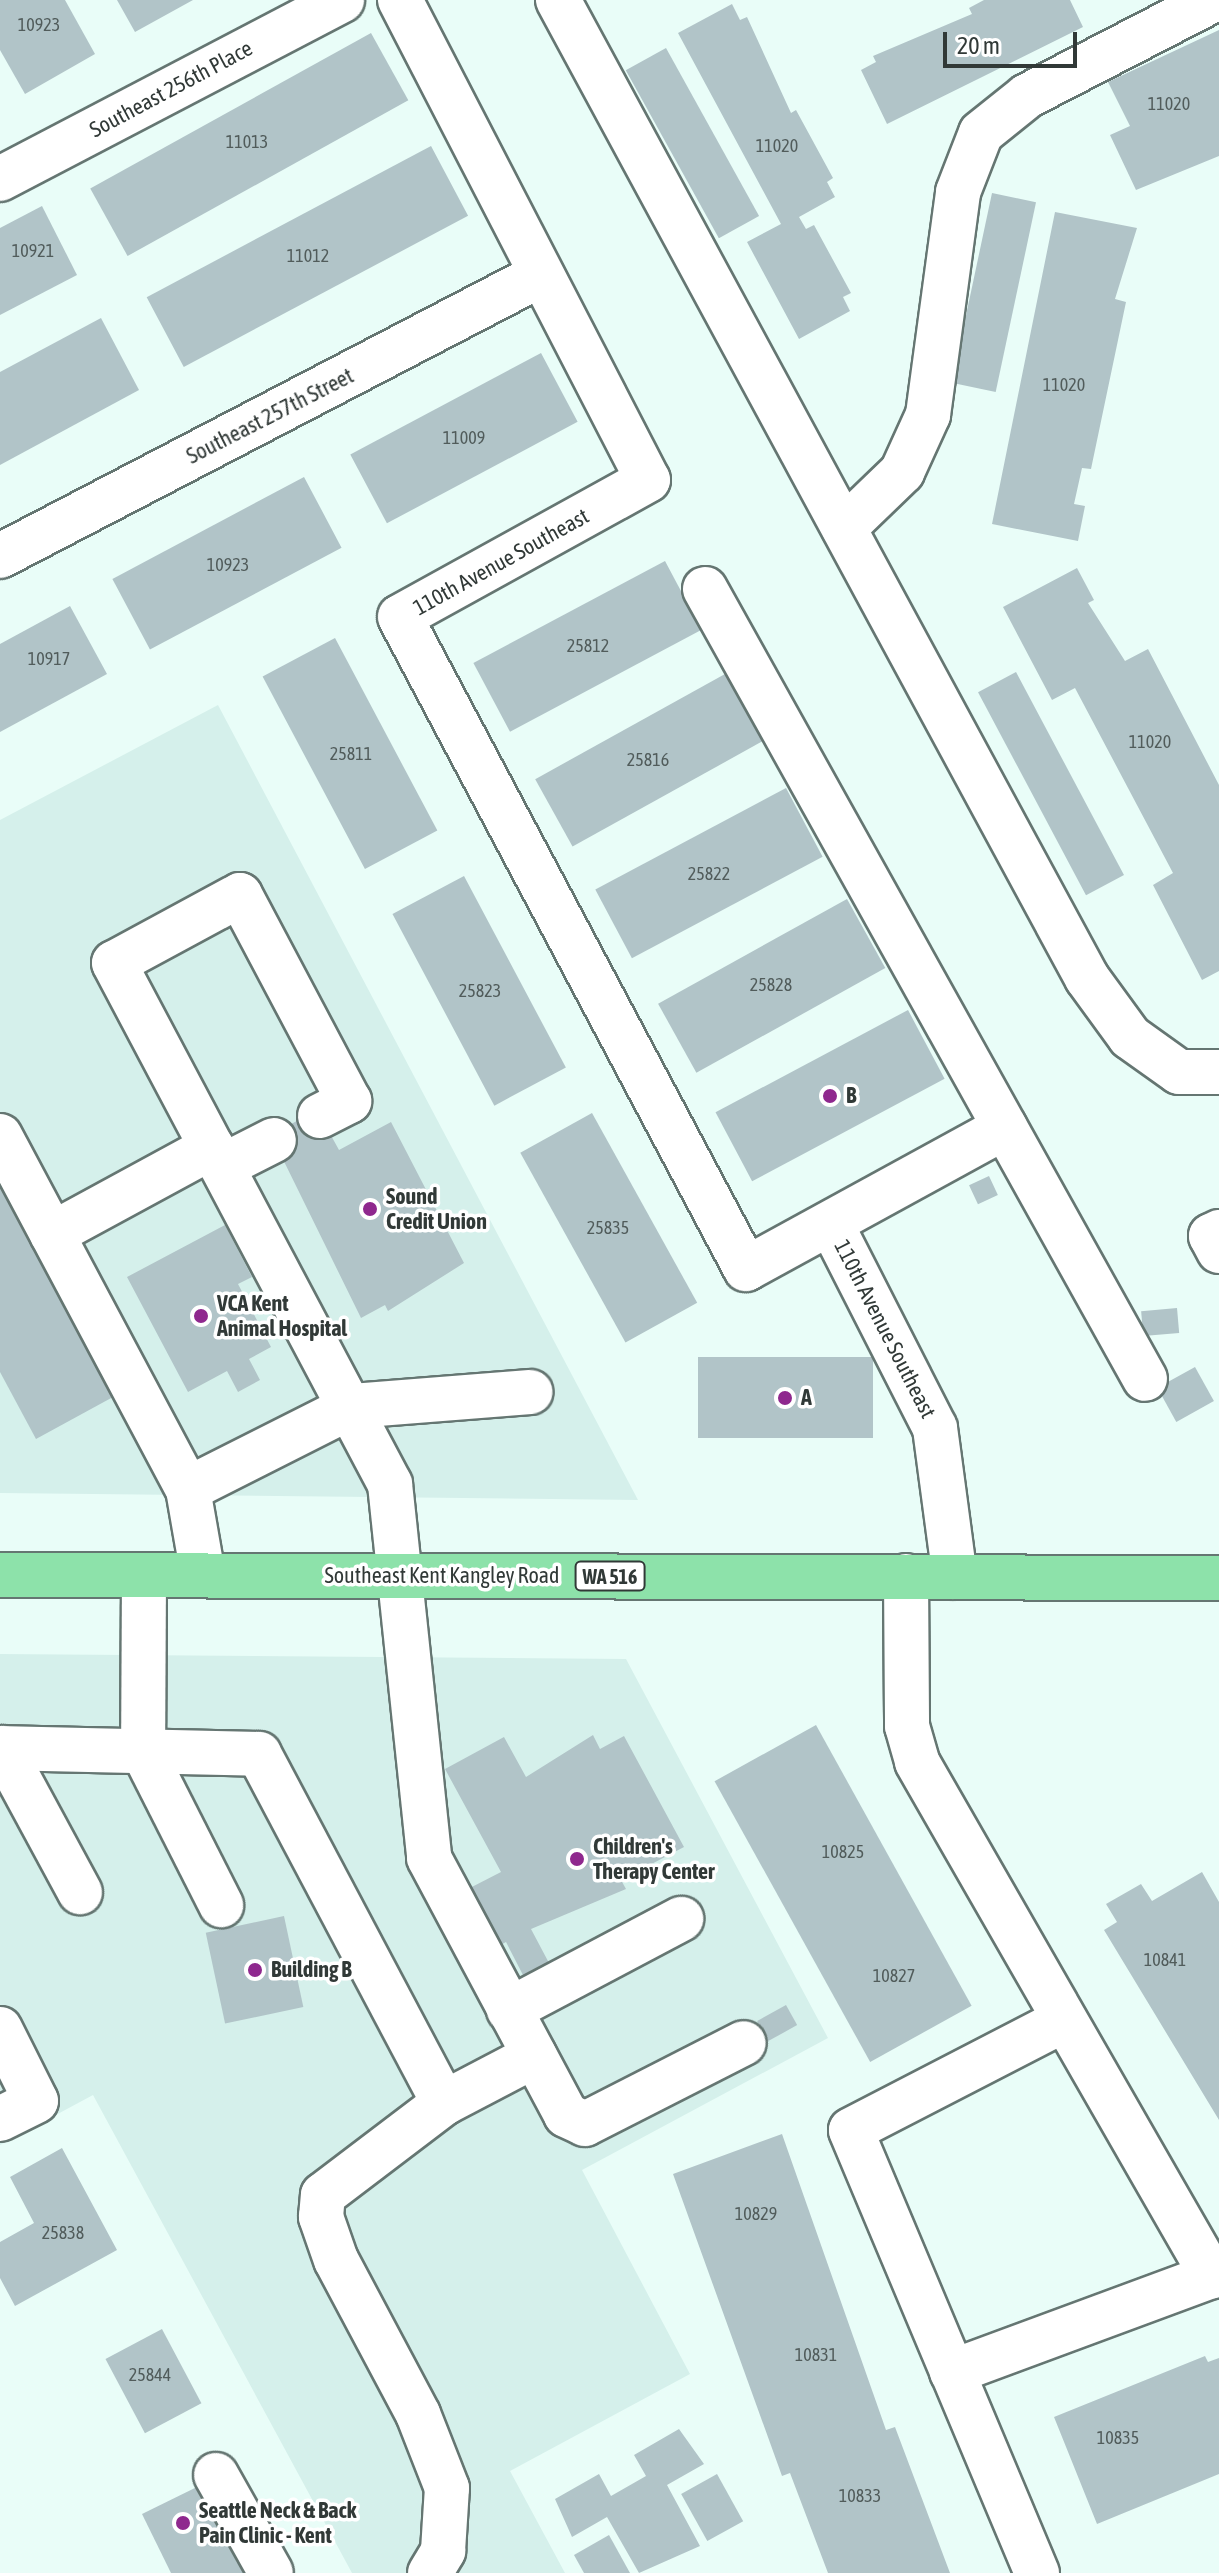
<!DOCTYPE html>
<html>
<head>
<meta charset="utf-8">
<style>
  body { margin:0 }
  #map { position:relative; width:1219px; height:2573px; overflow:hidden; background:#e9fdf8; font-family:"Asap Condensed",sans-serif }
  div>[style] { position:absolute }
  .built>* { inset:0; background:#d5f0eb }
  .building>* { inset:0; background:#b1c4c8; transform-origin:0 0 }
  .roads { filter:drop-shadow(2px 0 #657672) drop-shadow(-2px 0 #657672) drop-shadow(0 2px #657672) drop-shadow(0 -2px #657672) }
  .minor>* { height:44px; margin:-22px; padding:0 22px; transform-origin:22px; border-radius:22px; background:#fff }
  .major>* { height:44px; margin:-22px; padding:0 22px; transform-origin:22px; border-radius:22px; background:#8de2aa }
  .dots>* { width:22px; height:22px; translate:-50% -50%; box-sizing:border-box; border:4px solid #fff; border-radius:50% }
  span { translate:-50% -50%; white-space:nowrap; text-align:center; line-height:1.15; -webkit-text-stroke:7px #fff; paint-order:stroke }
  .number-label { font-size:18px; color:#515c5b }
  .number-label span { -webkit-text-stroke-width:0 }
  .shield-label span { padding:2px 6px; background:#fff; border:2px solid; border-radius:6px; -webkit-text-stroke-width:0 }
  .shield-label { font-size:20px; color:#313937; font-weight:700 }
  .street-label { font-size:22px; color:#313937 }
  .poi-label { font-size:22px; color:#313937; font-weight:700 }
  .left { translate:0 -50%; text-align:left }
  .scale { position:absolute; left:943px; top:32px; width:134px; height:36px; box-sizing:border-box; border:4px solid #313937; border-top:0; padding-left:10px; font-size:24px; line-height:28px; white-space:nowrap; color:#313937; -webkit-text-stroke:6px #fff; paint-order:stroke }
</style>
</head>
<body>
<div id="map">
  <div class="built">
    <div style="clip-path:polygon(218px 705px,638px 1500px,0 1493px,0 820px)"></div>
    <div style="clip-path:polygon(0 1654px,626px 1659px,828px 2038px,582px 2170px,690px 2374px,510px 2471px,565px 2573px,352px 2573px,93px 2095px,0 2145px)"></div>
  </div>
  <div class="building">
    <div style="clip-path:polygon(0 0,65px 0,95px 54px,25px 94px,0 50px)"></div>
    <div style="clip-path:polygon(117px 0,193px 0,135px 32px)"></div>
    <div style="clip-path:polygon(984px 0,1070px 0,1083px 27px,887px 124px,861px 70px,876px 62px,873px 56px,972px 14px,969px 8px)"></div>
    <div style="clip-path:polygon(732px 4px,740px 20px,747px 17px,791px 113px,796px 110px,833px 178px,827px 182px,835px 197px,799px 217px,806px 229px,814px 225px,851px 293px,843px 297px,850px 311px,799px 339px,747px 242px,781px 224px,678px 33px)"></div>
    <div style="clip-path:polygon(1219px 30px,1219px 156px,1136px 190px,1110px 135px,1130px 126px,1108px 82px)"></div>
    <div style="left:371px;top:33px;width:77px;height:321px;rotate:61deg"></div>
    <div style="left:666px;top:48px;width:192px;height:46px;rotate:61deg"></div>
    <div style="left:431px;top:146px;width:79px;height:322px;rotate:62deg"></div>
    <div style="left:992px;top:193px;width:45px;height:194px;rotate:12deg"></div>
    <div style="clip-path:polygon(42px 206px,77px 275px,0 315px,0 228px)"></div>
    <div style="clip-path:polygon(1055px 212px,1137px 228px,1115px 299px,1126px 302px,1091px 469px,1082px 468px,1074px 504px,1085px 506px,1078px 541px,992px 524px)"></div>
    <div style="clip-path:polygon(101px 318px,139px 390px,0 465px,0 372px)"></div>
    <div style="left:541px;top:353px;width:78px;height:216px;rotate:62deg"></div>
    <div style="left:304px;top:477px;width:80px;height:217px;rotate:62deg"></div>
    <div style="left:665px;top:561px;width:78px;height:217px;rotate:62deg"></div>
    <div style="clip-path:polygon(1077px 568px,1094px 600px,1088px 603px,1125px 661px,1148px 649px,1219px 785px,1219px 971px,1202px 980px,1153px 885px,1173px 873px,1075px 688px,1052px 700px,1003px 607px)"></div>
    <div style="clip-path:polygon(70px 606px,107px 674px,0 732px,0 644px)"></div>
    <div style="left:335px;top:638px;width:218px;height:82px;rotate:62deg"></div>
    <div style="left:1016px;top:672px;width:230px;height:43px;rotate:62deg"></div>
    <div style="left:725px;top:674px;width:77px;height:217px;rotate:61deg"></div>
    <div style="left:786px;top:788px;width:78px;height:216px;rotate:62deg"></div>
    <div style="left:464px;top:876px;width:217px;height:81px;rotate:62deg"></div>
    <div style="left:847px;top:899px;width:79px;height:216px;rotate:61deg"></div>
    <div style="left:908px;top:1010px;width:78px;height:218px;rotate:62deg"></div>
    <div style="clip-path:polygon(317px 1110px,339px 1150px,391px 1122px,464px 1263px,388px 1311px,385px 1305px,361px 1318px,271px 1135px)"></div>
    <div style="left:592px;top:1113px;width:217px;height:82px;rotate:61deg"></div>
    <div style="clip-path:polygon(0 1159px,124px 1391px,36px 1439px,0 1372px)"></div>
    <div style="left:989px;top:1176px;width:21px;height:22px;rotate:65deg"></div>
    <div style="clip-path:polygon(225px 1225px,252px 1277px,238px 1284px,271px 1347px,249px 1359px,260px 1380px,238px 1392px,227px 1371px,188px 1392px,127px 1277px)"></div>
    <div style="left:1177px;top:1308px;width:25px;height:36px;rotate:85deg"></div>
    <div style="left:698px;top:1357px;width:175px;height:81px"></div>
    <div style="left:1195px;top:1367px;width:39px;height:43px;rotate:61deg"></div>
    <div style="left:816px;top:1725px;width:321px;height:116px;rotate:61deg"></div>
    <div style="clip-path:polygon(593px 1735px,600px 1749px,624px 1736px,684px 1847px,621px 1880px,626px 1889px,531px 1929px,549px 1963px,524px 1977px,506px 1942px,497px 1947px,466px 1890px,501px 1872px,445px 1769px,504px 1737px,526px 1777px)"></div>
    <div style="clip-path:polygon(1202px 1872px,1219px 1902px,1219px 2120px,1104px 1930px,1117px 1922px,1106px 1904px,1141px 1884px,1152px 1901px)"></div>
    <div style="left:284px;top:1916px;width:93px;height:80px;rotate:78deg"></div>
    <div style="left:786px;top:2005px;width:23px;height:33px;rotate:61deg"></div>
    <div style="clip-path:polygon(782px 2134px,886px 2430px,895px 2427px,950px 2573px,828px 2573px,790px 2473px,782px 2476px,673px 2174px)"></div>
    <div style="clip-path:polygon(62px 2148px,117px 2250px,15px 2306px,0 2278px,0 2242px,34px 2223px,10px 2177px)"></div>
    <div style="left:162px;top:2329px;width:84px;height:64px;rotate:62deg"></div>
    <div style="clip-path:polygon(1205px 2356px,1208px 2362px,1219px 2358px,1219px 2474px,1097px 2524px,1054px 2417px)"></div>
    <div style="clip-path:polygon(679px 2429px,704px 2464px,667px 2485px,700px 2546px,639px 2573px,607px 2517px,572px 2537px,555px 2499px,599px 2474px,611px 2496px,646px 2476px,634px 2455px)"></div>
    <div style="left:717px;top:2474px;width:54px;height:41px;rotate:61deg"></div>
    <div style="clip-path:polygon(201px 2485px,265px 2573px,171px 2573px,142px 2514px)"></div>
    <div style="clip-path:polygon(609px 2535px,630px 2573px,584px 2573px,574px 2555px)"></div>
  </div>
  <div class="roads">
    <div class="minor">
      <div style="left:400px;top:0;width:540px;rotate:62.68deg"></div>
      <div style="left:648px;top:480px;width:283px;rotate:151.1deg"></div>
      <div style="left:400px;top:617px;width:738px;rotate:62.05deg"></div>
      <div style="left:746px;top:1269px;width:295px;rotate:-28.7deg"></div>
      <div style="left:558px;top:0;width:1112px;rotate:61.59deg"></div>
      <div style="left:1087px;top:978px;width:73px;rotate:53.9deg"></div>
      <div style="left:1130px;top:1037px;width:60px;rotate:35.5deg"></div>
      <div style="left:1179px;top:1072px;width:40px"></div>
      <div style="left:0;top:179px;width:386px;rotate:-27.6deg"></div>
      <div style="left:844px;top:528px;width:81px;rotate:-44deg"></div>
      <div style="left:902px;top:472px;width:63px;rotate:-65.5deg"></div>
      <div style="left:928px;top:415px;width:225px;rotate:-82.3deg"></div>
      <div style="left:958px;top:192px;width:63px;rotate:-68.7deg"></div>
      <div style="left:981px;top:133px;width:59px;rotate:-38.8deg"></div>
      <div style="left:1027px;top:96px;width:209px;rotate:-27.3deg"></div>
      <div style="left:0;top:556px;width:609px;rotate:-27.49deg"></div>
      <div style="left:705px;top:589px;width:904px;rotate:60.88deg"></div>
      <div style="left:320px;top:1116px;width:33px;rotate:-27deg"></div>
      <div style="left:349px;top:1101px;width:233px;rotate:-117.9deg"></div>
      <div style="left:240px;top:895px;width:143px;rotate:151.6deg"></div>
      <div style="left:114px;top:963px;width:590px;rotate:62.09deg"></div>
      <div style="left:390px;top:1484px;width:376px;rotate:84deg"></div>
      <div style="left:429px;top:1858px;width:291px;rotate:61.9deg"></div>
      <div style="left:566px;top:2115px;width:21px;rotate:25deg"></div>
      <div style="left:585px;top:2124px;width:178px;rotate:-27deg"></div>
      <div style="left:0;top:1136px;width:400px;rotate:62deg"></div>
      <div style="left:188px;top:1489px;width:87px;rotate:80.1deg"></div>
      <div style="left:223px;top:1166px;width:57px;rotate:-27deg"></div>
      <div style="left:831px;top:1224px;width:229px;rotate:63deg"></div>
      <div style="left:935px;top:1428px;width:150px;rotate:82.4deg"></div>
      <div style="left:1219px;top:1232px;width:9px;rotate:153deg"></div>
      <div style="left:1211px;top:1236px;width:17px;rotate:62deg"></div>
      <div style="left:52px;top:1234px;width:182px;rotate:-28.5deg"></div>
      <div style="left:188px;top:1489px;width:184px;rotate:-26.8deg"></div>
      <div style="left:352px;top:1406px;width:179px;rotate:-4.5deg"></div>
      <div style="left:144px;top:1575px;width:176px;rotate:90.3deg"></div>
      <div style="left:143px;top:1751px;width:173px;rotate:63.1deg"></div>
      <div style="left:906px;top:1576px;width:150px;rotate:89.6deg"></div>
      <div style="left:907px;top:1726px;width:37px;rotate:74deg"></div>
      <div style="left:917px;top:1762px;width:593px;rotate:60.15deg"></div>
      <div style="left:0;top:1748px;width:259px;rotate:1.3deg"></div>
      <div style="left:259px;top:1754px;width:395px;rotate:62.1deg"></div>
      <div style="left:2px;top:1748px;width:164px;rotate:61.6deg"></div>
      <div style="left:509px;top:2010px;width:195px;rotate:-27.9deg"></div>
      <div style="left:0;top:2029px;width:80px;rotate:63.4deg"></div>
      <div style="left:36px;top:2101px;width:40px;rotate:153.4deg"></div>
      <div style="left:952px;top:2372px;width:285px;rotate:-20.3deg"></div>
      <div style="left:216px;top:2475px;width:112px;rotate:60.7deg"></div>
      <div style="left:430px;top:2573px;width:26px;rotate:-59deg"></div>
      <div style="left:443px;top:2551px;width:63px;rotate:-86.4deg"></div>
      <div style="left:447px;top:2488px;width:79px;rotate:-111.4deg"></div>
      <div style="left:418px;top:2414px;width:174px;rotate:-118deg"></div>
      <div style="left:336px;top:2260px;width:46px;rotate:-109.2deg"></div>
      <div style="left:321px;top:2217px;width:22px;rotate:-85deg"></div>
      <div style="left:323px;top:2195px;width:152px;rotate:-37.2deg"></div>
      <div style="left:444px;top:2103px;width:102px;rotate:-27.6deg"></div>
      <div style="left:1037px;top:2573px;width:480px;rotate:-112.8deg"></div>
      <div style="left:851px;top:2130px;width:240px;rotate:-27.3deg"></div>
    </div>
    <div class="major">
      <div style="left:0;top:1575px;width:1219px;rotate:0.14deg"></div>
    </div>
  </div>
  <div class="dots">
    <div style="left:830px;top:1096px;background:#8f288e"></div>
    <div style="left:370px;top:1209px;background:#8f288e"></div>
    <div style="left:201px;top:1316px;background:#8f288e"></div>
    <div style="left:785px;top:1398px;background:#8f288e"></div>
    <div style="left:577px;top:1859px;background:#8f288e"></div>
    <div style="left:255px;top:1970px;background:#8f288e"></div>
    <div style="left:183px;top:2523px;background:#8f288e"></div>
  </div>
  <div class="number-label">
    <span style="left:39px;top:25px">10923</span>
    <span style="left:1169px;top:104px">11020</span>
    <span style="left:247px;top:142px">11013</span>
    <span style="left:777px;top:146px">11020</span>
    <span style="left:33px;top:251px">10921</span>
    <span style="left:308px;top:256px">11012</span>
    <span style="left:1064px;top:385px">11020</span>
    <span style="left:464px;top:438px">11009</span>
    <span style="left:228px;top:565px">10923</span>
    <span style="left:588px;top:646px">25812</span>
    <span style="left:49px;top:659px">10917</span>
    <span style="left:1150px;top:742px">11020</span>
    <span style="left:351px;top:754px">25811</span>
    <span style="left:648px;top:760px">25816</span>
    <span style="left:709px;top:874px">25822</span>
    <span style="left:771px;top:985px">25828</span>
    <span style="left:480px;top:991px">25823</span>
    <span style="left:608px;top:1228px">25835</span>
    <span style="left:843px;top:1852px">10825</span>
    <span style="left:1165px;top:1960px">10841</span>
    <span style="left:894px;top:1976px">10827</span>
    <span style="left:756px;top:2214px">10829</span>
    <span style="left:63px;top:2233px">25838</span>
    <span style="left:816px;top:2355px">10831</span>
    <span style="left:150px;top:2375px">25844</span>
    <span style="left:1118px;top:2438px">10835</span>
    <span style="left:860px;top:2496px">10833</span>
  </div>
  <div class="shield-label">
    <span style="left:610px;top:1576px">WA 516</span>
  </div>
  <div class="street-label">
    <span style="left:171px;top:89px;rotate:-28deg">Southeast 256th Place</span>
    <span style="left:270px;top:416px;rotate:-27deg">Southeast 257th Street</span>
    <span style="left:501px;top:562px;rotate:-29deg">110th Avenue Southeast</span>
    <span style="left:885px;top:1329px;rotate:63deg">110th Avenue Southeast</span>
    <span style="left:442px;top:1576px">Southeast Kent Kangley Road</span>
  </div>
  <div class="poi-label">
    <span class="left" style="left:846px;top:1096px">B</span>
    <span class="left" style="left:386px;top:1209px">Sound<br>Credit Union</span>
    <span class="left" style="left:217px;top:1316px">VCA Kent<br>Animal Hospital</span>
    <span class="left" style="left:801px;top:1398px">A</span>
    <span class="left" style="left:593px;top:1859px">Children's<br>Therapy Center</span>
    <span class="left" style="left:271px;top:1970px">Building B</span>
    <span class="left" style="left:199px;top:2523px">Seattle Neck &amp; Back<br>Pain Clinic - Kent</span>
  </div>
  <div class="scale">20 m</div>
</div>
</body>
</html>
